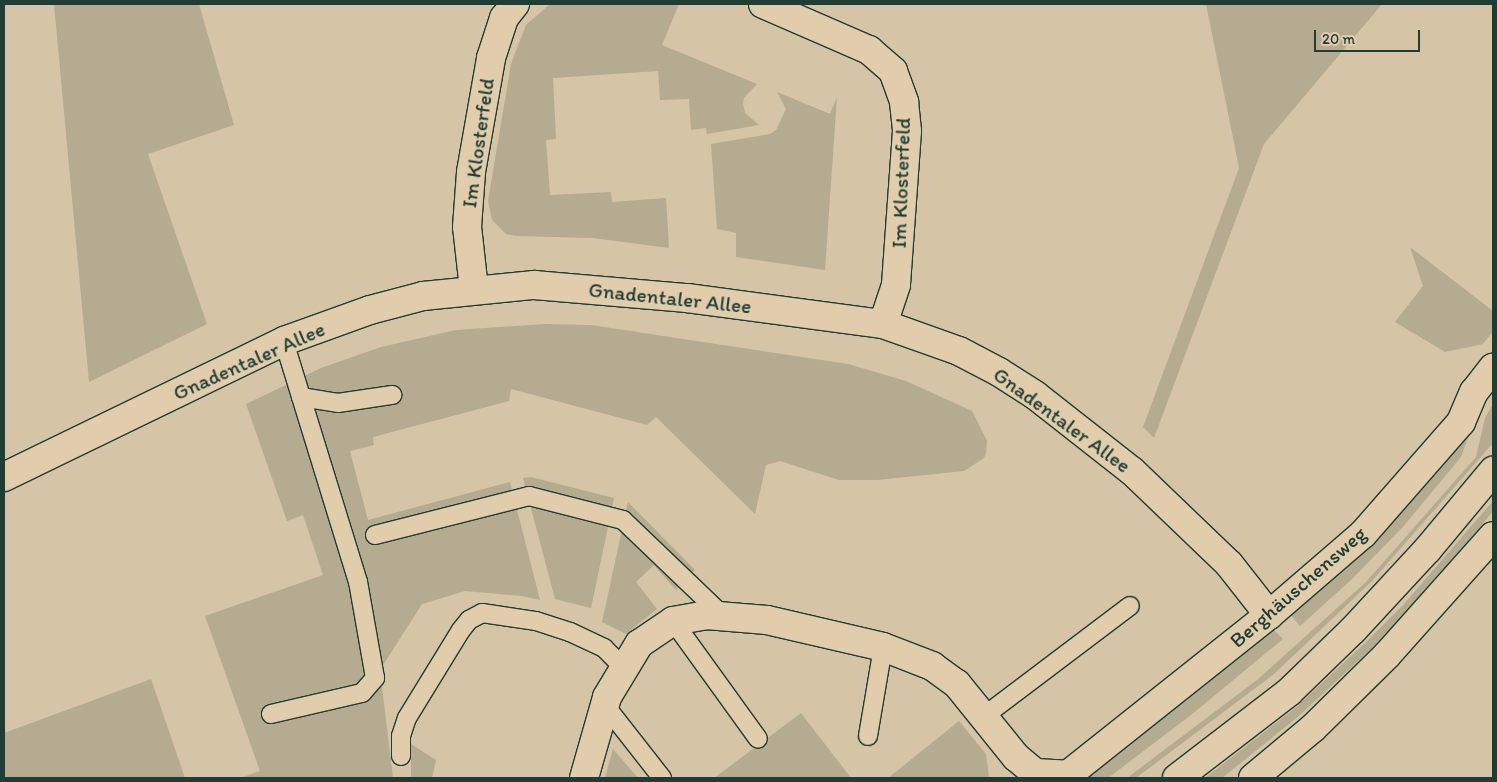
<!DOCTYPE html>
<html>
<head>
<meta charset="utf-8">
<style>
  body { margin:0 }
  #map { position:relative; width:1497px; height:782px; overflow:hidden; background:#d5c4a5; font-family:Itim,sans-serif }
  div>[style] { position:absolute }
  .green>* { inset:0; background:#b4ab90 }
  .roads { filter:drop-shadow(1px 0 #1f3d34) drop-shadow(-1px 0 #1f3d34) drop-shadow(0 1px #1f3d34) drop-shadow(0 -1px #1f3d34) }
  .lane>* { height:18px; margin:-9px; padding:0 9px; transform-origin:9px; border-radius:9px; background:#e1cdac }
  .street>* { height:28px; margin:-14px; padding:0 14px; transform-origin:14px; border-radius:14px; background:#e1cdac }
  .secondary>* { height:28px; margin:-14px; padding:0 14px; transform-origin:14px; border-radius:14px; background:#e1cdac }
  span { translate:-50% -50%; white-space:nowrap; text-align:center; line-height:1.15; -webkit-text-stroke:4.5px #e1cdac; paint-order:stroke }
  .street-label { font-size:21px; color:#1f3d34 }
  .frame { position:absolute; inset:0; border:5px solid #1f3d34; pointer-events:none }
  .scale { position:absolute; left:1314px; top:30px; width:106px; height:22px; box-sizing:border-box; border:2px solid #1f3d34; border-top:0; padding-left:6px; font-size:15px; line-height:18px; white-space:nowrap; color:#1f3d34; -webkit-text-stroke:4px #e1cdac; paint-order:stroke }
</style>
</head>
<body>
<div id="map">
  <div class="green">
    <div style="clip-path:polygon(54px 4px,199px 4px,234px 125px,148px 154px,207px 324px,89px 382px)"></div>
    <div style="clip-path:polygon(550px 4px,679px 4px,662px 45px,757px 84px,744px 98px,743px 104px,745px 113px,759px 125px,707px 134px,706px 128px,691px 130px,689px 99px,660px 100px,658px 71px,553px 78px,556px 139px,546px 140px,550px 195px,611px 192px,612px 202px,666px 198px,669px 248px,593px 238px,516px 236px,506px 234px,492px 220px,488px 201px,511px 64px,526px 25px)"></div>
    <div style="clip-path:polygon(1206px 4px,1382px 4px,1264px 144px,1154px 438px,1143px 427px,1239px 168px)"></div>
    <div style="clip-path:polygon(777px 92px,830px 114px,837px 97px,825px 270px,736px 257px,736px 233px,717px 229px,711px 144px,770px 134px,776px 130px,786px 109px)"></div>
    <div style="clip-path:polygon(1410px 247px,1493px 311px,1493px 331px,1483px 344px,1445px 352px,1395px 322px,1423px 286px)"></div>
    <div style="clip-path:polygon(545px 324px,591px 325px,848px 364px,906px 381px,972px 411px,987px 441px,986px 453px,984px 458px,964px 471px,877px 480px,839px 480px,780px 461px,766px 465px,755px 514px,656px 417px,647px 425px,511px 389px,509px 401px,373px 437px,374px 445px,350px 451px,368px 520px,510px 482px,540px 600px,522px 596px,465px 591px,422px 604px,380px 670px,393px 778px,240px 778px,260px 771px,205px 616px,323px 575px,303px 515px,287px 521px,246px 404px,321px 368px,381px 347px,456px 330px)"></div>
    <div style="clip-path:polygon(1493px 404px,1493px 443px,1372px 581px,1274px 674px,1136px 778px,1127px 778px,1257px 680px,1366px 582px,1476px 457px,1485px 418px)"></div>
    <div style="clip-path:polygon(1470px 432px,1461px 457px,1402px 528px,1351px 580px,1300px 626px,1289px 613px)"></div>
    <div style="clip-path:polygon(531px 477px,614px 498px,591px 608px,555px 599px,523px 478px)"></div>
    <div style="clip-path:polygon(1493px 501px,1493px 511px,1445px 571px,1372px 648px,1300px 715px,1232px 770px,1222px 778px,1205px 778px,1294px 709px,1365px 643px,1403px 605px)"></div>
    <div style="clip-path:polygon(628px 502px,695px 570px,676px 590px,654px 565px,636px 582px,657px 609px,626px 634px,602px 622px)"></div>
    <div style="clip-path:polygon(1273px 629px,1283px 639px,1191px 715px,1108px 778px,1082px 778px)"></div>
    <div style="clip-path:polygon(151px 679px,185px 778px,4px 778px,4px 733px)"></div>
    <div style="clip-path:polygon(801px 713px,851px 778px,714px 778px)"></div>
    <div style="clip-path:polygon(959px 721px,986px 754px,989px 778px,888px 778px)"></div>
    <div style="clip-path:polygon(411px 744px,436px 760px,432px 778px,411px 778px)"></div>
    <div style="clip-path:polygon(613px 749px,638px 778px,605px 778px)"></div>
  </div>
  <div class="roads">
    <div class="lane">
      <div style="left:301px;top:397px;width:37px;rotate:9deg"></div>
      <div style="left:338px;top:403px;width:55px;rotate:-8.4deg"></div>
      <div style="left:375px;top:535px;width:159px;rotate:-14.2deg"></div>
      <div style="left:529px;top:496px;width:97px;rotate:14.3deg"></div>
      <div style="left:623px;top:520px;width:137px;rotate:43.8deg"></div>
      <div style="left:673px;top:621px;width:145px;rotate:54.2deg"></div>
      <div style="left:604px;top:704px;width:94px;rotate:51.9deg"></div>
      <div style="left:271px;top:714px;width:93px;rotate:-13deg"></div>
      <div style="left:362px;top:693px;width:20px;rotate:-49deg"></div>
      <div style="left:375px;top:678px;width:97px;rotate:-100deg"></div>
      <div style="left:358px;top:582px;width:252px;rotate:-107.1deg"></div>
      <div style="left:983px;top:717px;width:184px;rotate:-37.1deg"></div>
      <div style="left:868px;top:736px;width:90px;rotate:-80.4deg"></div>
      <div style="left:401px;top:756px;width:20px;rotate:-90deg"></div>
      <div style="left:401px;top:736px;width:19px;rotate:-72deg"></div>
      <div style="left:407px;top:718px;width:103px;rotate:-58.5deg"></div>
      <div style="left:461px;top:630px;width:13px;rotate:-51deg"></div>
      <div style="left:469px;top:620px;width:15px;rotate:-28deg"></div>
      <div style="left:482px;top:613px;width:55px;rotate:8.4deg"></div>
      <div style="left:536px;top:621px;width:36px;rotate:18deg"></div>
      <div style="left:570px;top:632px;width:38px;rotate:25deg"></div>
      <div style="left:604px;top:648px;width:27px;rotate:45deg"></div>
    </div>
    <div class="street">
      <div style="left:763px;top:4px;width:116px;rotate:23.5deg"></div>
      <div style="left:869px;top:50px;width:32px;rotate:41deg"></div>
      <div style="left:893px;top:71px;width:33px;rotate:70deg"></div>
      <div style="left:904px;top:102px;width:29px;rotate:84deg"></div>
      <div style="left:907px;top:131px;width:154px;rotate:94.1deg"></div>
      <div style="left:896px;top:285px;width:41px;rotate:108.4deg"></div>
      <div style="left:474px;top:289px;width:62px;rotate:-96.4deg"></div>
      <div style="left:467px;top:227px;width:55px;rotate:-85.8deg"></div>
      <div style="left:471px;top:172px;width:116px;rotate:-80deg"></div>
      <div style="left:491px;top:58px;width:42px;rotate:-72deg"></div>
      <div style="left:504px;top:18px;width:18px;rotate:-52deg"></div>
      <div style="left:4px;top:477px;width:311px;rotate:-25.9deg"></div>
      <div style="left:284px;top:341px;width:91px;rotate:-19.8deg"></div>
      <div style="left:370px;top:310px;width:55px;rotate:-14.8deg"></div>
      <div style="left:423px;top:296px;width:112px;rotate:-5.7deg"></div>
      <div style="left:534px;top:285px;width:154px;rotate:4.9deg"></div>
      <div style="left:687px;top:298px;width:198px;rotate:7.6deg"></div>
      <div style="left:883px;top:324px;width:81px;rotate:19.6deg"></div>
      <div style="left:959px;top:351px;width:45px;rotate:27.7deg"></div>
      <div style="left:999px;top:372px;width:43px;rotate:32.6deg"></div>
      <div style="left:1035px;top:395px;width:123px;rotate:38.1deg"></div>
      <div style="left:1132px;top:471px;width:134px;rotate:43.8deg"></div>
      <div style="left:1229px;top:564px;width:65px;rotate:51.9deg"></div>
      <div style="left:584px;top:778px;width:84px;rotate:-74.1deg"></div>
      <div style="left:607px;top:697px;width:62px;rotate:-58.9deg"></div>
      <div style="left:639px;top:644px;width:41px;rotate:-34.1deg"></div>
      <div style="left:673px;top:621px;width:34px;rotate:-10deg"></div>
      <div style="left:706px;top:615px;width:61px;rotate:4.7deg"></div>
      <div style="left:767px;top:620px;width:119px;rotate:13.1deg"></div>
      <div style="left:883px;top:647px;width:53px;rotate:21.2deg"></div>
      <div style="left:932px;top:666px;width:31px;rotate:36deg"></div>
      <div style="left:957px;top:684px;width:94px;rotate:51.1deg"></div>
      <div style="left:1016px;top:757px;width:25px;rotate:40deg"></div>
      <div style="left:1035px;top:773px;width:33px;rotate:3deg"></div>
      <div style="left:1064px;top:778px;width:262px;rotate:-38.5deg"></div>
      <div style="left:1269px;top:615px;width:124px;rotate:-40.8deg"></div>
      <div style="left:1363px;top:534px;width:149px;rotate:-48.8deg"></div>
      <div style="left:1461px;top:422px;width:33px;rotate:-67deg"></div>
      <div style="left:1474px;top:392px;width:31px;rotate:-52deg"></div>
      <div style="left:1253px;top:778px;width:78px;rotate:-39.8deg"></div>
      <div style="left:1313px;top:728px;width:104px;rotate:-44.6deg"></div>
      <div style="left:1387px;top:655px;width:159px;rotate:-48.3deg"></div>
    </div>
    <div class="secondary">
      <div style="left:1177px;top:778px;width:141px;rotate:-37.5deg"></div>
      <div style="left:1289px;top:692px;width:89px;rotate:-44.1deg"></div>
      <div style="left:1353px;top:630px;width:110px;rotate:-47.2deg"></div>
      <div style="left:1428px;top:549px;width:102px;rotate:-50.2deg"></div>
    </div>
  </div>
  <div class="street-label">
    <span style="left:478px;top:143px;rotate:-82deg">Im Klosterfeld</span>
    <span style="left:901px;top:183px;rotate:-88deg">Im Klosterfeld</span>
    <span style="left:670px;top:298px;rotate:6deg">Gnadentaler Allee</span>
    <span style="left:249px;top:361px;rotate:-24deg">Gnadentaler Allee</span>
    <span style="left:1062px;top:420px;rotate:36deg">Gnadentaler Allee</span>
    <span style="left:1298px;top:587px;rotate:-41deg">Berghäuschensweg</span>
  </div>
  <div class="frame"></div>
  <div class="scale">20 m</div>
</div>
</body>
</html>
